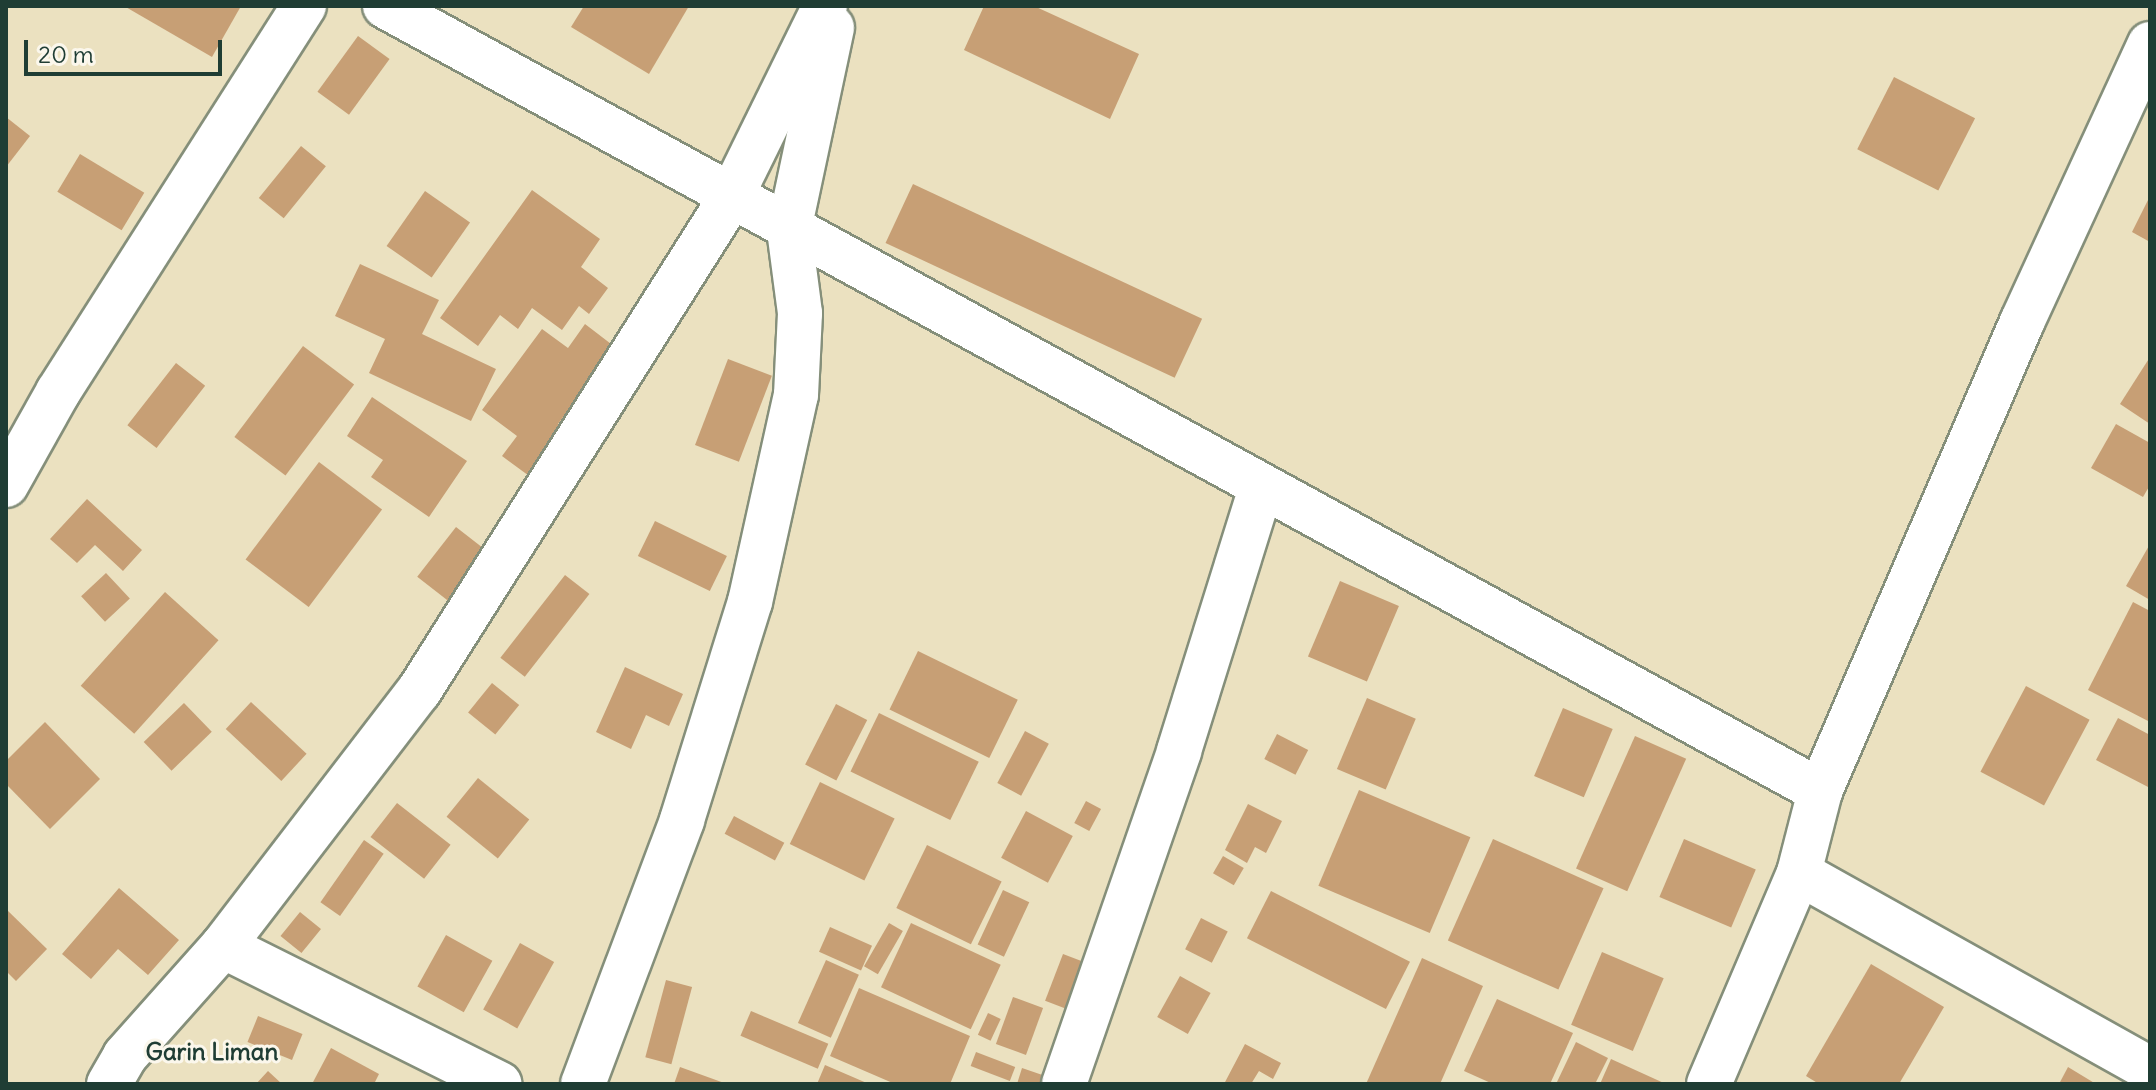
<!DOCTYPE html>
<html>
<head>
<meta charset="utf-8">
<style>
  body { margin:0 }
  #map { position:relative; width:2156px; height:1090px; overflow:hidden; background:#ebe1c0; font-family:Delius,sans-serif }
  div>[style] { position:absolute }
  .building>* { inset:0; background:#c79f75; transform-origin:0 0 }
  .roads { filter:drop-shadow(2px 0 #858f7a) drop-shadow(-2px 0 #858f7a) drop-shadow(0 2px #858f7a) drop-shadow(0 -2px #858f7a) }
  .street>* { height:44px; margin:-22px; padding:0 22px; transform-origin:22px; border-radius:22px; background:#fff }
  span { translate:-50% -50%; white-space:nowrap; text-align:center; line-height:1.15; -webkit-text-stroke:6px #fbf7ec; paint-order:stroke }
  .quarter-label { font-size:24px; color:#1f3d34; font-weight:700 }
  .frame { position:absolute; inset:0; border:8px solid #1f3d34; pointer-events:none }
  .scale { position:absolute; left:24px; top:40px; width:198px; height:36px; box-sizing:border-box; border:4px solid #1f3d34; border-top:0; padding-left:10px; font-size:24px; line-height:28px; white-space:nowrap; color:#1f3d34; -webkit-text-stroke:6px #fbf7ec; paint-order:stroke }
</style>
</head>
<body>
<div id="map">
  <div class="building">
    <div style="clip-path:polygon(124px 6px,241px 6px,212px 57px)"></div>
    <div style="clip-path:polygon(584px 6px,689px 6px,649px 74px,571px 27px)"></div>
    <div style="clip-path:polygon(984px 6px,1034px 6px,1139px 54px,1110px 119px,964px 50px)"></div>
    <div style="left:358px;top:36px;width:39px;height:69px;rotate:36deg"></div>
    <div style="left:1894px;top:77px;width:91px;height:81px;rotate:27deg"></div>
    <div style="clip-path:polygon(6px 117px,30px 136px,6px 167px)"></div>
    <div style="left:301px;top:146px;width:32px;height:67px;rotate:39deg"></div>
    <div style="left:80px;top:154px;width:75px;height:44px;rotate:31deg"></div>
    <div style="left:913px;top:184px;width:319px;height:65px;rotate:25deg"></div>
    <div style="clip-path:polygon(532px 190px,600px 239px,581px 267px,608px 288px,589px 314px,579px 306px,562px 330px,532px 308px,518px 329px,500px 315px,478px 346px,440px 318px)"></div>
    <div style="left:425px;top:191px;width:55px;height:67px;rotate:35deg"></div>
    <div style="clip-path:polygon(2150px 196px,2150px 242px,2132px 232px)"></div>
    <div style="clip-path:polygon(360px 264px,439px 300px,422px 334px,496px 369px,471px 421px,369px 373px,385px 339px,335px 316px)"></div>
    <div style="clip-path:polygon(585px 324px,615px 347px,558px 424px,571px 434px,536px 481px,502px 456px,517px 436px,482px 410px,542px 329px,568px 348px)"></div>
    <div style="left:303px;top:346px;width:64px;height:114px;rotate:37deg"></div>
    <div style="clip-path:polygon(2150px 357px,2150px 424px,2120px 404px)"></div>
    <div style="left:728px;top:359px;width:47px;height:92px;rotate:21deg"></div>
    <div style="left:176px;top:363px;width:37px;height:79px;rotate:38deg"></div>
    <div style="clip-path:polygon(372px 397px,467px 461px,429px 517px,371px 477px,383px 460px,347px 436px)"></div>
    <div style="clip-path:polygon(2116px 424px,2150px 443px,2150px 485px,2143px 497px,2091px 468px)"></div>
    <div style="left:319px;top:462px;width:79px;height:122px;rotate:37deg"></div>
    <div style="clip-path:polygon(87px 499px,142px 550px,123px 571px,95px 545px,77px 563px,50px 539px)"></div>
    <div style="left:655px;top:521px;width:80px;height:39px;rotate:26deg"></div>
    <div style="left:456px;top:527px;width:42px;height:63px;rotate:38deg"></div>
    <div style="clip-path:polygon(2150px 544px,2150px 600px,2126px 586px)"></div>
    <div style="left:106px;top:573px;width:35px;height:34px;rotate:47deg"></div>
    <div style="left:565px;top:575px;width:31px;height:105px;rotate:38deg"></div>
    <div style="left:1340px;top:581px;width:64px;height:82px;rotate:23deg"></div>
    <div style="left:165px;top:592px;width:72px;height:126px;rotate:42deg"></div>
    <div style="clip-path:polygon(2133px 602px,2150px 611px,2150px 722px,2088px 690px)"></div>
    <div style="left:918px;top:651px;width:111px;height:65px;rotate:26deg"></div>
    <div style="clip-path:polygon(625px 667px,683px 694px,669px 726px,646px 715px,631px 749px,596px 732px)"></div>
    <div style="left:492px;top:683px;width:35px;height:38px;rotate:39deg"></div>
    <div style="left:2026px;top:686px;width:72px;height:97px;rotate:28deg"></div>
    <div style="left:1367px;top:698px;width:53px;height:77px;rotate:23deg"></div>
    <div style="left:251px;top:702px;width:76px;height:37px;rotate:43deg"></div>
    <div style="left:184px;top:703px;width:40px;height:56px;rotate:46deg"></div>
    <div style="left:836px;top:704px;width:35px;height:68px;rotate:27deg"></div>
    <div style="left:1563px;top:708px;width:54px;height:74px;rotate:23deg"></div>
    <div style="left:879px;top:713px;width:111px;height:65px;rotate:26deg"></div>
    <div style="clip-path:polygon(2118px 718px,2150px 735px,2150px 788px,2096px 760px)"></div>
    <div style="clip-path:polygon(45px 722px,100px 779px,50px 829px,6px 784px,6px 761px)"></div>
    <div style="left:1025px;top:731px;width:27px;height:59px;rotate:28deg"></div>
    <div style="left:1277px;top:734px;width:35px;height:28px;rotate:27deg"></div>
    <div style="left:1635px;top:736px;width:56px;height:145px;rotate:24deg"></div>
    <div style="left:478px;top:778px;width:66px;height:50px;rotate:39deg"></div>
    <div style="left:820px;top:782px;width:83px;height:69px;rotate:26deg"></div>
    <div style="left:1359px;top:790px;width:121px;height:104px;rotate:23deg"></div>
    <div style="left:1086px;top:801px;width:17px;height:25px;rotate:28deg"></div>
    <div style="left:397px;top:803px;width:68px;height:43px;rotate:38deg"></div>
    <div style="clip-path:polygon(1248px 804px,1282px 821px,1266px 853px,1255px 847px,1247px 863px,1225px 850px)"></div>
    <div style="left:1026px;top:811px;width:53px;height:53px;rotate:28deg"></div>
    <div style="left:734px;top:816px;width:57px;height:20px;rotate:28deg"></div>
    <div style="left:1493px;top:839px;width:121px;height:111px;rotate:24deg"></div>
    <div style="left:1684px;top:839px;width:78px;height:63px;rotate:23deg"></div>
    <div style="left:364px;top:840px;width:24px;height:76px;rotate:35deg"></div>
    <div style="left:927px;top:845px;width:83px;height:70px;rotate:26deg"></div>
    <div style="left:1223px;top:856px;width:24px;height:20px;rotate:30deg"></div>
    <div style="clip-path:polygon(119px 888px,179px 940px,148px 975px,118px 949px,91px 979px,62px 954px)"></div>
    <div style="left:1003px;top:890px;width:29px;height:60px;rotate:25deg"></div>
    <div style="left:1271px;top:891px;width:156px;height:53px;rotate:27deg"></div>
    <div style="clip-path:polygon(6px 909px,47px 949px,16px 981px,6px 971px)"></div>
    <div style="left:300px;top:912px;width:27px;height:31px;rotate:39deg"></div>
    <div style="left:1201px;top:918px;width:30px;height:35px;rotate:27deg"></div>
    <div style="left:889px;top:923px;width:16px;height:50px;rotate:30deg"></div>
    <div style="left:911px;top:923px;width:99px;height:71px;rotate:25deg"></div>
    <div style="left:830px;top:927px;width:46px;height:27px;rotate:24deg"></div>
    <div style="left:446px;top:935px;width:53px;height:59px;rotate:29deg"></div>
    <div style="left:520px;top:943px;width:39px;height:76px;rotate:29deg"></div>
    <div style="left:1602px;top:952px;width:67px;height:79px;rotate:23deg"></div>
    <div style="left:1063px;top:954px;width:33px;height:50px;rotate:21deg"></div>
    <div style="clip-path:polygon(1422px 958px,1483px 986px,1440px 1084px,1366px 1084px)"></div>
    <div style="left:826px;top:960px;width:36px;height:69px;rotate:24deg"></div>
    <div style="clip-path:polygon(1871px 964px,1944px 1007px,1899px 1084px,1819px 1084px,1806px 1076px)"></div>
    <div style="left:1180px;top:976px;width:35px;height:47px;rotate:29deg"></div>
    <div style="left:666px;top:980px;width:27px;height:80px;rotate:15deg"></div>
    <div style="clip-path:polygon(859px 988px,970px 1036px,950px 1084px,895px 1084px,830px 1056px)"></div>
    <div style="left:1013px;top:997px;width:32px;height:50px;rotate:20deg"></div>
    <div style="clip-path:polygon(1497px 999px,1573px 1033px,1550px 1084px,1493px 1084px,1464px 1071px)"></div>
    <div style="left:751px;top:1011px;width:84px;height:27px;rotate:23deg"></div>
    <div style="left:988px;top:1013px;width:14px;height:24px;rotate:25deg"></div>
    <div style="left:258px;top:1016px;width:48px;height:28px;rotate:22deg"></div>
    <div style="clip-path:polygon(1576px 1042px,1608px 1058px,1595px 1084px,1556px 1084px)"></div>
    <div style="clip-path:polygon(1245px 1044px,1281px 1063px,1273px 1079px,1259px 1071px,1251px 1084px,1224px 1084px)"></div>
    <div style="clip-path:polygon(331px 1048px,379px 1074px,374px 1084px,312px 1084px)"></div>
    <div style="left:976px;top:1052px;width:42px;height:15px;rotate:21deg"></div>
    <div style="clip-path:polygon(1611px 1059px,1666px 1084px,1600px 1084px)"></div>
    <div style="clip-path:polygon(825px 1065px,869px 1084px,817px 1084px)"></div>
    <div style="clip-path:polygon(680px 1067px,727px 1084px,674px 1084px)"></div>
    <div style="clip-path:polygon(2068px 1067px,2096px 1084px,2059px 1084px)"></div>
    <div style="clip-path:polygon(1022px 1068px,1057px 1080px,1056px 1084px,1017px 1084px)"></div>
    <div style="clip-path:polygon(268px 1071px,282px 1084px,256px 1084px)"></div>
  </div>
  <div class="roads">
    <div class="street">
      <div style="left:385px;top:6px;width:1636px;rotate:28.68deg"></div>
      <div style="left:6px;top:485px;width:107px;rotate:-60.8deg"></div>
      <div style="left:58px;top:392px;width:458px;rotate:-57.5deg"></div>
      <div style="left:1799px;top:873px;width:402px;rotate:29.2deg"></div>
      <div style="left:223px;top:946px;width:322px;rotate:-52.5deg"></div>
      <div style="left:419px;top:691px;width:582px;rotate:-57.7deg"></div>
      <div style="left:730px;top:199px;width:215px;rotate:-63.8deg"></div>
      <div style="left:109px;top:1084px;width:32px;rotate:-60deg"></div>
      <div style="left:125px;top:1056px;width:147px;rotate:-48.3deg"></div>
      <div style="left:223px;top:946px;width:309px;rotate:26.5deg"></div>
      <div style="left:583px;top:1084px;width:282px;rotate:-69.4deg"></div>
      <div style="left:682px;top:820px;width:228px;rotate:-72.7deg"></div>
      <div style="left:750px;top:602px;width:212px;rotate:-77.5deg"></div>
      <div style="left:796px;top:395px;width:82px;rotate:-87.2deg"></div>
      <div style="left:800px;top:313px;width:84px;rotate:-97.5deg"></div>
      <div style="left:789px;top:230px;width:207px;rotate:-78deg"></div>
      <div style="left:1064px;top:1084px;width:352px;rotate:-70.9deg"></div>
      <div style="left:1179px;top:751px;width:275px;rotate:-72.7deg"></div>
      <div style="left:1709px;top:1084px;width:229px;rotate:-66.9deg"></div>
      <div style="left:1799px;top:873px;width:85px;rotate:-75.6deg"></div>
      <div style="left:1820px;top:791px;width:511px;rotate:-66.7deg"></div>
      <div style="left:2022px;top:322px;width:306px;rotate:-65.3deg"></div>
    </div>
  </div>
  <div class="quarter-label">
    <span style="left:212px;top:1052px">Garin Liman</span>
  </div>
  <div class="frame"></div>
  <div class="scale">20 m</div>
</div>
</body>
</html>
